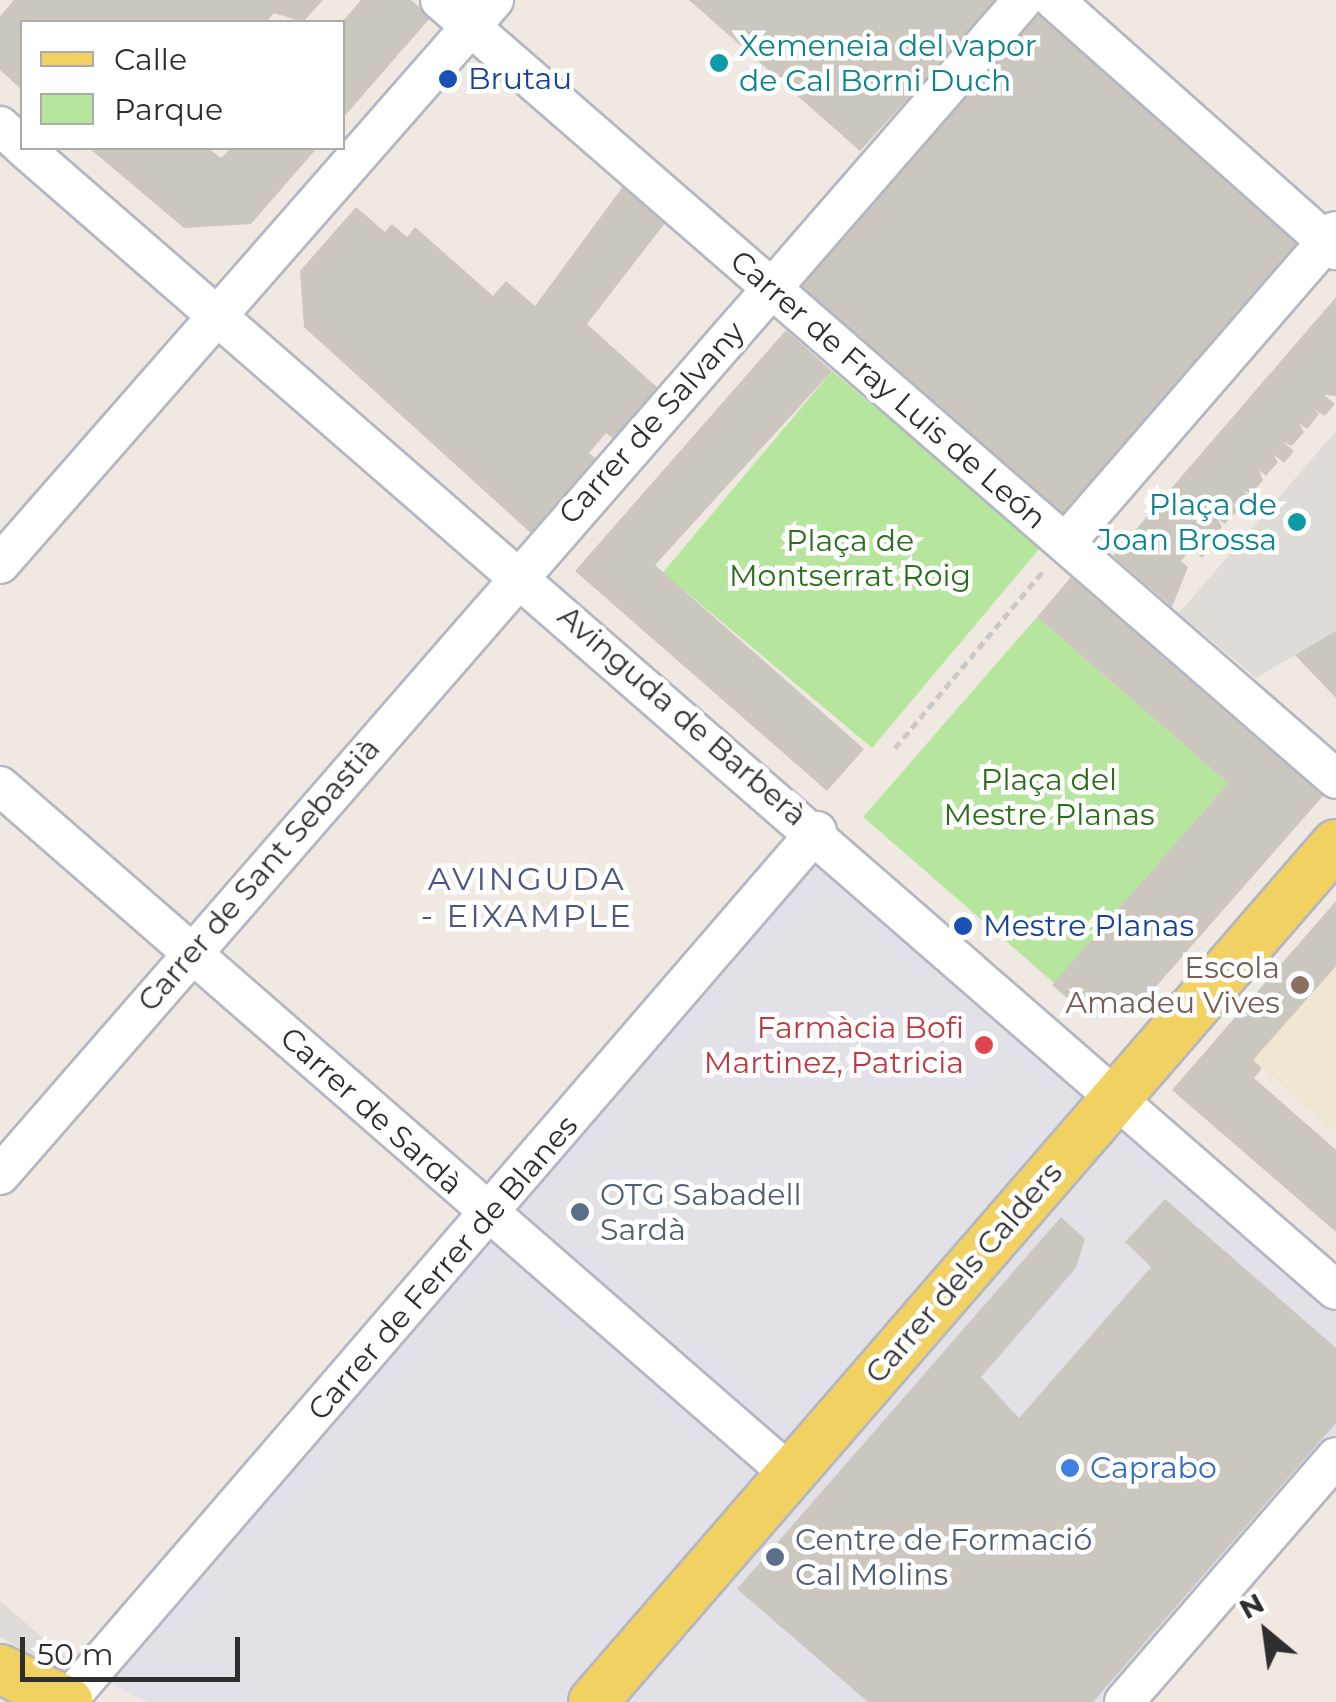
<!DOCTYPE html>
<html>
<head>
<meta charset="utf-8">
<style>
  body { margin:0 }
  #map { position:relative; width:1336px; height:1702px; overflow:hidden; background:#efe9e1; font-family:Montserrat,sans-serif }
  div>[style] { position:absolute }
  .industrial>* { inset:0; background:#e3e1e8 }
  .education>* { inset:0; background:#f0e6d1 }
  .green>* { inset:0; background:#b6e59e; transform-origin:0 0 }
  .plaza>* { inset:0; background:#dfdcd8 }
  .building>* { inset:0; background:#cbc7bf; transform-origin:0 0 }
  .path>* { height:5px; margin-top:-2.5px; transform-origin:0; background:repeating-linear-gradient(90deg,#c9c9c9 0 8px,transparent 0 13px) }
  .roads { filter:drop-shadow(2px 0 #b4b7c1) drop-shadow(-2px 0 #b4b7c1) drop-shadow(0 2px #b4b7c1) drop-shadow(0 -2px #b4b7c1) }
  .minor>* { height:38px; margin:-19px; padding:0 19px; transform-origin:19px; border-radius:19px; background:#fff }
  .major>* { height:48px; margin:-24px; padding:0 24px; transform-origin:24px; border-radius:24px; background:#f2d163 }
  .dots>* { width:28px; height:28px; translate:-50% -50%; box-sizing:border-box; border:5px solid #fff; border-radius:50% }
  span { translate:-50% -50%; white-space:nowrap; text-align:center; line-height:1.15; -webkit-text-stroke:9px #fff; paint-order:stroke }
  .culture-label { font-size:30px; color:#0d838f }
  .left { translate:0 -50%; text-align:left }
  .right { translate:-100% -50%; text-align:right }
  .transit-label { font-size:30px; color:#164399 }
  .street-label { font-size:30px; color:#2e2e2e }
  .park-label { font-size:30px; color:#2c6e1b }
  .education-label { font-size:30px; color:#785e54 }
  .health-label { font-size:30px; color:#be3a42 }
  .service-label { font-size:30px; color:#4e5e75 }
  .shop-label { font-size:30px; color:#366cbe }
  .neighbourhood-label { font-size:32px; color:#4d5680; letter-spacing:2.5px }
  .legend { position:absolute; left:20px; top:20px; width:325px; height:130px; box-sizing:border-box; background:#fff; border:2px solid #ababab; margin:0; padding:12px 18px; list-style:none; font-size:30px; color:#2e2e2e }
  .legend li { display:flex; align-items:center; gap:20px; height:50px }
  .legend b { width:50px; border:2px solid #ababab }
  .north { position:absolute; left:1216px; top:1582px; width:100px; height:100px; -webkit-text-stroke:8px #fff; paint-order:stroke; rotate:331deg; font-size:28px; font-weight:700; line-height:40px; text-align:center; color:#2e2e2e }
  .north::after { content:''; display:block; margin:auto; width:35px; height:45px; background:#2e2e2e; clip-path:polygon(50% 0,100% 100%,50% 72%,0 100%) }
  .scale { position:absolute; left:20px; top:1637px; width:220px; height:45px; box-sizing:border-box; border:5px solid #2e2e2e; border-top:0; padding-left:12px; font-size:30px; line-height:35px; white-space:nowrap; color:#2e2e2e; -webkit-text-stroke:8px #fff; paint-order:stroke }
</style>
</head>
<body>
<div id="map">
  <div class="industrial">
    <div style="clip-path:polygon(817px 862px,1336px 1305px,1336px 1441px,1108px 1702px,148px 1702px,101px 1679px)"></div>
  </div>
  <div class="education">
    <div style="clip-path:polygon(1336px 901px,1336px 1132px,1263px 1069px,1213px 1125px,1172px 1090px)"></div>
  </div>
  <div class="green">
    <div style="left:832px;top:371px;width:273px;height:263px;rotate:40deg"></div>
    <div style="left:1037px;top:617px;width:253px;height:265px;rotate:41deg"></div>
  </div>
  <div class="plaza">
    <div style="clip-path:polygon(1336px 431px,1336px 631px,1256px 678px,1179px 613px)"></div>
    <div style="clip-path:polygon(0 1601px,71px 1662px,63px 1671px,0 1637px)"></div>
  </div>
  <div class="building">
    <div style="clip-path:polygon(14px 0,323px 0,303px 22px,274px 13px,266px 22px,22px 22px,22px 90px,0 70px,0 16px)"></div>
    <div style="clip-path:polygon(361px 0,411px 0,431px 17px,342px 119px,342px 22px)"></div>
    <div style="clip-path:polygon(689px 0,998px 0,860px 151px)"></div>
    <div style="left:1037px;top:14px;width:349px;height:360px;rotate:41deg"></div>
    <div style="clip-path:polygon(89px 148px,208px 148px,221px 158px,231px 148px,317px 148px,251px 224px,184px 228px)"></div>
    <div style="clip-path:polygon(624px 185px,665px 223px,587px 324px,660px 390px,616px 441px,606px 433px,589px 453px,600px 462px,534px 536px,304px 327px,300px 271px,356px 207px,385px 232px,392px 224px,407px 237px,415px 227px,493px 296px,506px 281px,535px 306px)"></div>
    <div style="clip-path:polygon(1336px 297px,1336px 396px,1324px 395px,1335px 404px,1325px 416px,1312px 408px,1319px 414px,1307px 429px,1299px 423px,1304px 432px,1292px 446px,1283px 442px,1294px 451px,1284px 463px,1273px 454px,1278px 462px,1266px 476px,1259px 470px,1263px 480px,1251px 494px,1242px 490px,1253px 499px,1243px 511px,1232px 502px,1238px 510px,1225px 524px,1217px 518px,1222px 527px,1209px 542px,1201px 538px,1212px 547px,1202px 558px,1191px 549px,1181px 561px,1188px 567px,1172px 607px,1113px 556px)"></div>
    <div style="clip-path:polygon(786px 330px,832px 371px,655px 565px,864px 749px,827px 791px,575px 571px)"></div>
    <div style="clip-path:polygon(1071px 577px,1323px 796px,1132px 1014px,1090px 1018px,1052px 985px,1228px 783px,1037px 617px)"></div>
    <div style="clip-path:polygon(1336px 631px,1336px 698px,1295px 655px)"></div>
    <div style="clip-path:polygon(1336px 901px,1336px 966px,1253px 1060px,1262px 1068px,1254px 1078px,1336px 1150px,1336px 1232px,1172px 1090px)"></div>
    <div style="clip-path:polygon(1165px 1199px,1336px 1348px,1336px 1423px,1093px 1702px,868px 1702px,737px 1589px,1061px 1217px,1085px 1239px,1076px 1268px,981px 1377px,1019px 1418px,1151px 1267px,1125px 1242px)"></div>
  </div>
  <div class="path">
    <div style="left:895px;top:748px;width:232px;rotate:-50.1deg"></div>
  </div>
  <div class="roads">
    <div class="minor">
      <div style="left:440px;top:0;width:1187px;rotate:41deg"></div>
      <div style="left:1054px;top:0;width:377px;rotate:41.6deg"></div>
      <div style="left:0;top:126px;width:30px;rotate:42deg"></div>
      <div style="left:24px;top:148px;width:1739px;rotate:41.04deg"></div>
      <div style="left:1067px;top:541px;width:410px;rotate:-49.1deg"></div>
      <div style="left:0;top:564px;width:750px;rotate:-48.79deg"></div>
      <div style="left:0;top:786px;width:1046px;rotate:41.05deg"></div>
      <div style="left:0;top:1175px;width:1558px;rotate:-48.96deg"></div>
      <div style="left:66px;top:1702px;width:1150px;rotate:-49.23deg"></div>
      <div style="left:1124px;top:1702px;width:324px;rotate:-49.1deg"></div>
    </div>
    <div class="major">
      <div style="left:0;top:1669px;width:76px;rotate:25.6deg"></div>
      <div style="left:593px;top:1702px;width:1135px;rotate:-49.11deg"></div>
    </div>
  </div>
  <div class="dots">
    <div style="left:719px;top:63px;background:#0f9aa8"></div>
    <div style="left:448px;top:79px;background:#1a4fb4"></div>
    <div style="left:1297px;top:522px;background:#0f9aa8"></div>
    <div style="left:963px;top:926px;background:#1a4fb4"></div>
    <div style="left:1300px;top:985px;background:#8d6e63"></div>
    <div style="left:984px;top:1045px;background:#e0444e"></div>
    <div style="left:580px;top:1212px;background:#5c6f8a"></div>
    <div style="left:1070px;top:1468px;background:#3f7fe0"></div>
    <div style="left:775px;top:1557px;background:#5c6f8a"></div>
  </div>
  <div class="culture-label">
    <span class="left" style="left:739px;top:63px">Xemeneia del vapor<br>de Cal Borni Duch</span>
    <span class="right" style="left:1277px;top:522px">Plaça de<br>Joan Brossa</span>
  </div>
  <div class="transit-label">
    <span class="left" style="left:468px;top:79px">Brutau</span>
    <span class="left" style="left:983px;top:926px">Mestre Planas</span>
  </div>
  <div class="street-label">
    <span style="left:888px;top:390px;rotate:41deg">Carrer de Fray Luis de León</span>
    <span style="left:652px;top:423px;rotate:-48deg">Carrer de Salvany</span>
    <span style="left:682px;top:716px;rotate:41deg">Avinguda de Barberà</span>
    <span style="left:259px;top:875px;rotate:-49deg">Carrer de Sant Sebastià</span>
    <span style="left:371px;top:1111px;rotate:42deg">Carrer de Sardà</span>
    <span style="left:443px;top:1268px;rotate:-49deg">Carrer de Ferrer de Blanes</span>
    <span style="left:964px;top:1273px;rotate:-49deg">Carrer dels Calders</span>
  </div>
  <div class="park-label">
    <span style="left:850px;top:558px">Plaça de<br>Montserrat Roig</span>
    <span style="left:1049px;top:797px">Plaça del<br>Mestre Planas</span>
  </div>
  <div class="education-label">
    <span class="right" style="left:1280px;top:985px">Escola<br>Amadeu Vives</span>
  </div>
  <div class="health-label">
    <span class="right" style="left:964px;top:1045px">Farmàcia Bofi<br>Martinez, Patricia</span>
  </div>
  <div class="service-label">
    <span class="left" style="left:600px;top:1212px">OTG Sabadell<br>Sardà</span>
    <span class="left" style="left:795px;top:1557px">Centre de Formació<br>Cal Molins</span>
  </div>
  <div class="shop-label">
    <span class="left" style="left:1090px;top:1468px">Caprabo</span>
  </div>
  <div class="neighbourhood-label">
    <span style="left:527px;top:898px">AVINGUDA<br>- EIXAMPLE</span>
  </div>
  <ul class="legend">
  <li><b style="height:12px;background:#f2d163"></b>Calle</li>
  <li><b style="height:28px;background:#b6e59e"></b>Parque</li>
  </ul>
  <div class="north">N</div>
  <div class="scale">50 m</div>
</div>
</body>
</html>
